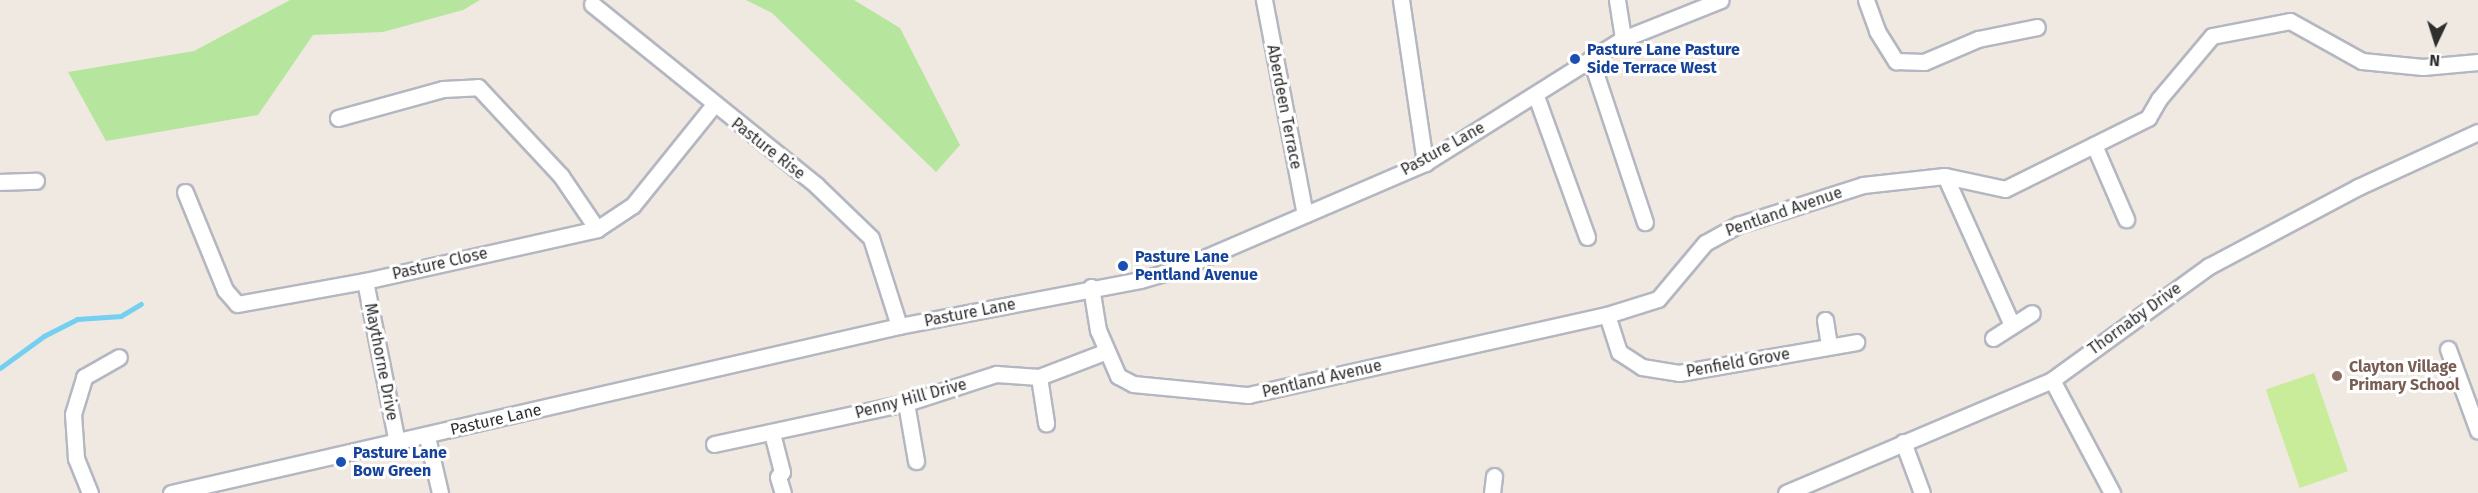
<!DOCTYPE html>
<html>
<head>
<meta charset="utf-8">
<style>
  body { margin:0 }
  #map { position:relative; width:2478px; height:493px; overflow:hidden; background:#efe9e1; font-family:"Fira Sans",sans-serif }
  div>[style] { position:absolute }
  .green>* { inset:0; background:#b6e59e }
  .pitch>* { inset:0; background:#c9ec9a; transform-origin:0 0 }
  .stream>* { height:4.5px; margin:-2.25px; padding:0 2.25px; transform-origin:2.25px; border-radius:2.25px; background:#75cff0 }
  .roads { filter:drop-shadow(2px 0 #b4b7c1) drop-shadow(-2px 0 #b4b7c1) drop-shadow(0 2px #b4b7c1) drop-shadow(0 -2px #b4b7c1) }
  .minor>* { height:15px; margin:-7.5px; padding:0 7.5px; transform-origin:7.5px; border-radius:7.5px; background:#fff }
  .dots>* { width:16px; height:16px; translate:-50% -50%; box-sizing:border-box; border:3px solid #fff; border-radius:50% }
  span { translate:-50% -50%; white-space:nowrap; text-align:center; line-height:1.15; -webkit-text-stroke:6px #fff; paint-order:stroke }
  .transit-label { font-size:16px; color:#164399; font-weight:700 }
  .left { translate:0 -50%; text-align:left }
  .street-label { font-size:16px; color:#2e2e2e }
  .education-label { font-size:16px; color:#785e54; font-weight:700 }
  .north { position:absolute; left:2406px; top:12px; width:60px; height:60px; -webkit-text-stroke:4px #fff; paint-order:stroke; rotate:184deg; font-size:16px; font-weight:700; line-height:24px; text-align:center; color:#2e2e2e }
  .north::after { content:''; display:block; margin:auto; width:21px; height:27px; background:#2e2e2e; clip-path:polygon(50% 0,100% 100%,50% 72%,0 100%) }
</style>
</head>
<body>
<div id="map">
  <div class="green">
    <div style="clip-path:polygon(290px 0,480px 0,463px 10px,383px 32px,313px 35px,258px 115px,106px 141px,68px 72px,194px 51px)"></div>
    <div style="clip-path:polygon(746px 0,854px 0,900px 28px,960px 145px,936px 172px,772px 13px)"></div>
  </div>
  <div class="pitch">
    <div style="left:2314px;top:373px;width:104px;height:51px;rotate:71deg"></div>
  </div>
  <div class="stream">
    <div style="left:0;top:368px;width:54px;rotate:-36deg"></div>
    <div style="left:44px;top:336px;width:37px;rotate:-27deg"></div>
    <div style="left:77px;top:319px;width:44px;rotate:-3.9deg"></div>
    <div style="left:121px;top:316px;width:23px;rotate:-31deg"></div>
  </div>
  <div class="roads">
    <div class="minor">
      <div style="left:1264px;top:0;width:218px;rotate:79.2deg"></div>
      <div style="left:1401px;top:0;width:165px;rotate:81.6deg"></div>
      <div style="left:1617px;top:0;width:39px;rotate:81deg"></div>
      <div style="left:1866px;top:0;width:33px;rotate:70deg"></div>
      <div style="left:1877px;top:31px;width:36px;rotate:58deg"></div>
      <div style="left:1896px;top:61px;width:28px;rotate:2deg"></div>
      <div style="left:1924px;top:62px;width:59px;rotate:-23.1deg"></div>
      <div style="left:1978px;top:39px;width:60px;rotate:-11.5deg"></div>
      <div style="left:592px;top:4px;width:288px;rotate:38.9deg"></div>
      <div style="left:816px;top:185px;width:76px;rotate:43.9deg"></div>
      <div style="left:871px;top:238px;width:92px;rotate:72.3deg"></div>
      <div style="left:1591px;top:60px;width:171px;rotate:71.6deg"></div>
      <div style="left:1536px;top:96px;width:150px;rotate:70.1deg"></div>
      <div style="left:338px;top:118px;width:109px;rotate:-15.4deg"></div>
      <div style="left:443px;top:89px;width:35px;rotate:-3deg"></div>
      <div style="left:478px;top:87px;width:122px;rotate:47deg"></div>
      <div style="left:561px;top:176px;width:64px;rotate:55.8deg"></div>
      <div style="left:2094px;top:145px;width:81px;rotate:66.6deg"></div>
      <div style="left:1945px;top:176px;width:163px;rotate:65.8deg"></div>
      <div style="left:0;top:182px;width:36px;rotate:-2deg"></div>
      <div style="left:185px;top:192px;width:106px;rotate:67.8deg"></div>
      <div style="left:225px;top:290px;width:18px;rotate:49deg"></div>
      <div style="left:237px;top:304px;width:130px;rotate:-10.2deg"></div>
      <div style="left:365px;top:281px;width:238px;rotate:-12.6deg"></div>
      <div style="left:597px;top:229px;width:43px;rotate:-33.7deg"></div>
      <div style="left:633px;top:205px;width:127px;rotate:-51.1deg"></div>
      <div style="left:365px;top:281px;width:165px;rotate:78.8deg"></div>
      <div style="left:1091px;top:287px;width:44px;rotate:80.8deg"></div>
      <div style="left:1098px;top:330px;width:50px;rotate:66.5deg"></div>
      <div style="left:1118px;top:376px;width:17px;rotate:28deg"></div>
      <div style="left:1133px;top:384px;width:116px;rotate:5.5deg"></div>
      <div style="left:1248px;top:395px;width:368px;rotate:-12.6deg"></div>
      <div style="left:1607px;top:315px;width:53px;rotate:-17.4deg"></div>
      <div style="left:1658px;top:299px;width:73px;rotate:-50deg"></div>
      <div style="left:1705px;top:243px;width:38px;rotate:-29deg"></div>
      <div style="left:1738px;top:225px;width:131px;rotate:-17.7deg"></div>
      <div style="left:1863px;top:185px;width:82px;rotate:-6.3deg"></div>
      <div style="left:1945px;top:176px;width:61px;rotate:12.2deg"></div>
      <div style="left:2005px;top:189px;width:160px;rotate:-26.4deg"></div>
      <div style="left:2148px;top:118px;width:22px;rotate:-60deg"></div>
      <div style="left:2159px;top:99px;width:82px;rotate:-49.9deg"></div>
      <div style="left:2212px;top:36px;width:79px;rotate:-10.9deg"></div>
      <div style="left:2290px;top:21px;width:82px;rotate:29.1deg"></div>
      <div style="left:2362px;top:61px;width:61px;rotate:5.6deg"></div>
      <div style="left:2423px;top:67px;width:55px;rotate:-5.2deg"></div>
      <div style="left:1607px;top:315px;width:39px;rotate:72deg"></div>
      <div style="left:1619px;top:352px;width:27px;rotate:33deg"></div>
      <div style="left:1642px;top:367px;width:37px;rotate:9deg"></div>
      <div style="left:1679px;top:373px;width:180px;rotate:-9.9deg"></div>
      <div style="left:1825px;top:320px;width:26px;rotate:81deg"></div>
      <div style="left:1993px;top:338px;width:46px;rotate:-32.7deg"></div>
      <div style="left:2448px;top:349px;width:87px;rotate:69.9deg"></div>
      <div style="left:1039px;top:377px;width:47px;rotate:81.3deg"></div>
      <div style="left:2052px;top:380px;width:128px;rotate:62deg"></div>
      <div style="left:906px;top:403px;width:59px;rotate:80.2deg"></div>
      <div style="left:772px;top:433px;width:40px;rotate:75.6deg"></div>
      <div style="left:782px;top:472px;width:6px;rotate:129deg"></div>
      <div style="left:778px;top:477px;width:17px;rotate:73deg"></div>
      <div style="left:427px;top:437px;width:57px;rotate:76.9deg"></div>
      <div style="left:1903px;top:442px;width:54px;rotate:69.6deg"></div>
      <div style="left:714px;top:444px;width:196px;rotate:-12.1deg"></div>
      <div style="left:906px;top:403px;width:95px;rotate:-17.9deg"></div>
      <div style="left:996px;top:374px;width:43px;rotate:4deg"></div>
      <div style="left:1039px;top:377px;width:70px;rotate:-21deg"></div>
      <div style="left:90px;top:493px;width:38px;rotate:-112deg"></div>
      <div style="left:76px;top:458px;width:44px;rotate:-93.9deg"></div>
      <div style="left:73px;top:414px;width:39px;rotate:-73deg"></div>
      <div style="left:84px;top:377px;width:40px;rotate:-29.7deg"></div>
      <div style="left:171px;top:493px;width:747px;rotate:-12.92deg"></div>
      <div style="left:899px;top:326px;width:245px;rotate:-10.8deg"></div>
      <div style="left:1140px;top:280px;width:43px;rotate:-16.3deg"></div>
      <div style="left:1181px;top:268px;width:266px;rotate:-23.3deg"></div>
      <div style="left:1425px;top:163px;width:234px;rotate:-32.1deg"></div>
      <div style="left:1623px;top:39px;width:105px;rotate:-21.7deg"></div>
      <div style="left:1492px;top:493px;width:17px;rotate:-83deg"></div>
      <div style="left:1786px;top:493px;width:289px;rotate:-23deg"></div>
      <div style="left:2052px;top:380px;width:194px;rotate:-36deg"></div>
      <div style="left:2209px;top:266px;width:169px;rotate:-27.9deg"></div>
      <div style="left:2358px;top:187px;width:132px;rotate:-24.6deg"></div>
    </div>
  </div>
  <div class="dots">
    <div style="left:1575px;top:59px;background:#1a4fb4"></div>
    <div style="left:1123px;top:266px;background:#1a4fb4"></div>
    <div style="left:2337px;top:376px;background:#8d6e63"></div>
    <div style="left:341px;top:462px;background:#1a4fb4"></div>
  </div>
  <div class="transit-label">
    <span class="left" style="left:1587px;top:59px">Pasture Lane Pasture<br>Side Terrace West</span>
    <span class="left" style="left:1135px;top:266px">Pasture Lane<br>Pentland Avenue</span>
    <span class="left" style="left:353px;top:462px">Pasture Lane<br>Bow Green</span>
  </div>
  <div class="street-label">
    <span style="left:1284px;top:107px;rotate:79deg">Aberdeen Terrace</span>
    <span style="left:768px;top:149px;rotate:38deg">Pasture Rise</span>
    <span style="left:1443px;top:149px;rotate:-29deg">Pasture Lane</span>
    <span style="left:1784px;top:212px;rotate:-19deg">Pentland Avenue</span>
    <span style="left:440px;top:264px;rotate:-13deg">Pasture Close</span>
    <span style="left:970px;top:313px;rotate:-11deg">Pasture Lane</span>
    <span style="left:2135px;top:319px;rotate:-36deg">Thornaby Drive</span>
    <span style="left:381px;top:362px;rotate:79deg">Maythorne Drive</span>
    <span style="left:1738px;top:363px;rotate:-10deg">Penfield Grove</span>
    <span style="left:1322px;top:379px;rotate:-13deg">Pentland Avenue</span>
    <span style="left:911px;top:399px;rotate:-15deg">Penny Hill Drive</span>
    <span style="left:496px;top:420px;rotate:-13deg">Pasture Lane</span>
  </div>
  <div class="education-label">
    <span class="left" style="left:2349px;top:376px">Clayton Village<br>Primary School</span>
  </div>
  <div class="north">N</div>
</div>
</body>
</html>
